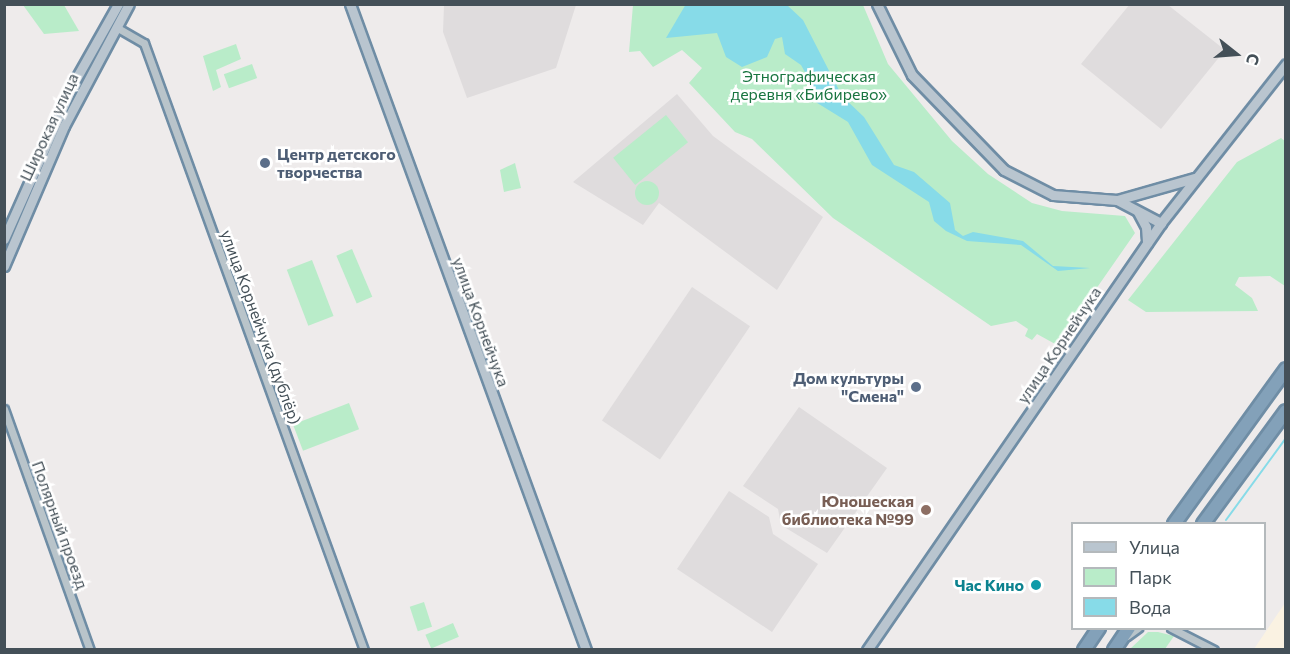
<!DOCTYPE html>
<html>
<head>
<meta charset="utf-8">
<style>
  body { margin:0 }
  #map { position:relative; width:1290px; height:654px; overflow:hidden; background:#eeebeb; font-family:Commissioner,sans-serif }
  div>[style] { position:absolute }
  .commercial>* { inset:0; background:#faf2e2 }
  .education>* { inset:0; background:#dfdcdd; transform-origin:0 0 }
  .green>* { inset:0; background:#b9ecc9; transform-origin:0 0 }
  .round { border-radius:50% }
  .water>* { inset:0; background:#87dbe8 }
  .stream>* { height:2px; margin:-1px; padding:0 1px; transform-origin:1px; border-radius:1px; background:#87dbe8 }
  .roads { filter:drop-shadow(2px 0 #6f8da5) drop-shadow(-2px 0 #6f8da5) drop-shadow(0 2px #6f8da5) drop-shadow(0 -2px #6f8da5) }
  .street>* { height:7px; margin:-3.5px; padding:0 3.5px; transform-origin:3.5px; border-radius:3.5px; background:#b9c4ca }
  .secondary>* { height:9px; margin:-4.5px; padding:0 4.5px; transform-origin:4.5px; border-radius:4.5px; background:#b9c5cf }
  .highway>* { height:12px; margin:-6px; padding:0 6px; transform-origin:6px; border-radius:6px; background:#83a1b9 }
  .dots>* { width:16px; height:16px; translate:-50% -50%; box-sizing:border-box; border:3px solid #fff; border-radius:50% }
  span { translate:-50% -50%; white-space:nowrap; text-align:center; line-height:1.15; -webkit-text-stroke:5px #fff; paint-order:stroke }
  .park-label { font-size:16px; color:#197540 }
  .street-label { font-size:16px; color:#445058 }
  .service-label { font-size:16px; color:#4e5e75; font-weight:700 }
  .left { translate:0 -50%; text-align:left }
  .right { translate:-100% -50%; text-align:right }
  .education-label { font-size:16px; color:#785e54; font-weight:700 }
  .culture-label { font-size:16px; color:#0d838f; font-weight:700 }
  .frame { position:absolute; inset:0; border:6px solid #445058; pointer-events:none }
  .legend { position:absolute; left:1071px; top:522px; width:195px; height:108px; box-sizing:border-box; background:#fff; border:2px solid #b4b9bc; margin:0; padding:8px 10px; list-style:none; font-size:18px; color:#445058 }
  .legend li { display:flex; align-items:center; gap:12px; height:30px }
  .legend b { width:30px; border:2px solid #b4b9bc }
  .north { position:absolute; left:1206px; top:24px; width:60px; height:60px; -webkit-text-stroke:4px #fff; paint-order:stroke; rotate:107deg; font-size:16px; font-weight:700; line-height:24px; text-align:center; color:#445058 }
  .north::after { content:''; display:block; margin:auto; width:21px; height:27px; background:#445058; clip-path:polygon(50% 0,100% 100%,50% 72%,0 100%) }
</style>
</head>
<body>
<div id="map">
  <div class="commercial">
    <div style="clip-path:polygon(1285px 603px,1285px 649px,1254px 649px)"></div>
  </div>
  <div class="education">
    <div style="clip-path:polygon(1130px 4px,1168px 5px,1225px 50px,1161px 129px,1081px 64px)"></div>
    <div style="clip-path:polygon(444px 5px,444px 4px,576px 5px,556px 68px,467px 98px,443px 32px)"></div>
    <div style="clip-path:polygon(677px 94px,713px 136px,823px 217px,777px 290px,659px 203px,643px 225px,573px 182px)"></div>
    <div style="left:692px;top:287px;width:70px;height:161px;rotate:34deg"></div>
    <div style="clip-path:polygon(799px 407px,887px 468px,827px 553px,781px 525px,778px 509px,743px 486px)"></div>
    <div style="clip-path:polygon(729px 491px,769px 517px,773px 534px,818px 564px,772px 632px,677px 569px)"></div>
  </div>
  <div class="green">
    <div style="clip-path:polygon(23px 5px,64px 5px,79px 31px,44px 34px)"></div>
    <div style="clip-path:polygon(633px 5px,863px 5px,888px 64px,952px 141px,988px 174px,1032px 203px,1062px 211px,1125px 216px,1135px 233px,1057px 345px,1037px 334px,1032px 340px,1025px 336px,1028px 329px,1016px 321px,991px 326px,833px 218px,752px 139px,735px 132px,689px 83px,702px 68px,682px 50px,653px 67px,640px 51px,629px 52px)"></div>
    <div style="clip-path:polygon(236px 44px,241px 59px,216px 70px,221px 87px,213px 91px,203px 56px)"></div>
    <div style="left:252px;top:64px;width:15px;height:30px;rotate:70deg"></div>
    <div style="left:666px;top:115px;width:35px;height:68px;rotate:51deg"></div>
    <div style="clip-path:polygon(1281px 138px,1286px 142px,1285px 286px,1270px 276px,1239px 277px,1235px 285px,1252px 298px,1258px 311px,1146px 312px,1128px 300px,1237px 162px)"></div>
    <div style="clip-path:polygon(515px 163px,521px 188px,504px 192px,500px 170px)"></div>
    <div class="round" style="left:635px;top:181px;width:24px;height:24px"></div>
    <div style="left:352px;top:249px;width:52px;height:17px;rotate:67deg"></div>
    <div style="left:312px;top:260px;width:60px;height:27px;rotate:69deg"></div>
    <div style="left:349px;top:403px;width:28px;height:60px;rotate:69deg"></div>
    <div style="left:424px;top:602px;width:26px;height:15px;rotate:72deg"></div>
    <div style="left:453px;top:623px;width:15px;height:30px;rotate:67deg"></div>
    <div style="clip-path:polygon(1148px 632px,1158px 632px,1174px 636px,1165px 649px,1130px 649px)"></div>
  </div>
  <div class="water">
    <div style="clip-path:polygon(686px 4px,787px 5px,803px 20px,842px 96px,864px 117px,894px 165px,914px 172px,950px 203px,955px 230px,963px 236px,973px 232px,1023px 241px,1053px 266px,1090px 268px,1058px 271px,1021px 245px,967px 241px,946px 231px,934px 221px,929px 202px,872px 165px,848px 122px,814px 101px,811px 83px,801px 65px,785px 54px,782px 37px,775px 39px,767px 57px,742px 67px,726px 57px,717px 33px,666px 38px)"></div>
  </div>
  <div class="stream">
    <div style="left:1226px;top:520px;width:102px;rotate:-53.8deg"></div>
  </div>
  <div class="roads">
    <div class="street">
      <div style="left:116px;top:27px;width:32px;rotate:30deg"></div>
      <div style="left:144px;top:43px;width:646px;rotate:70.08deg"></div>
      <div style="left:4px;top:409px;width:256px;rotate:70.4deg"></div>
      <div style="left:1171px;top:628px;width:48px;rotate:27.1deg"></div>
      <div style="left:1127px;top:636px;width:14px;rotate:-36deg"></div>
    </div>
    <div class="secondary">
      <div style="left:350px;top:4px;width:688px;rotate:69.93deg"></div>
      <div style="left:877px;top:4px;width:79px;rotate:63.8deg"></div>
      <div style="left:912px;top:75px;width:132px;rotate:45.9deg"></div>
      <div style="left:1004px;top:170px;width:55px;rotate:27deg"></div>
      <div style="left:1053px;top:195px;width:64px;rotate:4.5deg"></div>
      <div style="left:1117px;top:200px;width:50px;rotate:27.6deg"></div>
      <div style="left:1117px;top:200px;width:81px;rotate:-15.8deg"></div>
      <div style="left:1138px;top:212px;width:17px;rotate:62deg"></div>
      <div style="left:1146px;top:227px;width:16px;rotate:86deg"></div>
      <div style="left:4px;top:239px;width:170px;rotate:-66deg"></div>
      <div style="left:73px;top:84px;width:92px;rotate:-60.6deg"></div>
      <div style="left:4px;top:266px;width:152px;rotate:-66.8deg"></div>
      <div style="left:64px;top:126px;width:138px;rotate:-62deg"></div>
      <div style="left:867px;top:650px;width:518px;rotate:-55.45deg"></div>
      <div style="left:1161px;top:223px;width:202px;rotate:-51.8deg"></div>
    </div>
    <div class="highway">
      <div style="left:1174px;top:524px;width:191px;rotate:-54.1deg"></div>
      <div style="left:1203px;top:524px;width:140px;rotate:-53.7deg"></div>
      <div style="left:1084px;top:650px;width:27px;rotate:-56deg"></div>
      <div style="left:1114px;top:650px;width:27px;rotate:-56deg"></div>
    </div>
  </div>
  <div class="dots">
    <div style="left:265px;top:163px;background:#5c6f8a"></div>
    <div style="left:916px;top:387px;background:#5c6f8a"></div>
    <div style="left:926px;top:510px;background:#8d6e63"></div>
    <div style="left:1036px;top:585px;background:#0f9aa8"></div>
  </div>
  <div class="park-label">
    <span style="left:809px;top:85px">Этнографическая<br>деревня «Бибирево»</span>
  </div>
  <div class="street-label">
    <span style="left:49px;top:127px;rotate:-65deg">Широкая улица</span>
    <span style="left:481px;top:322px;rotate:70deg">улица Корнейчука</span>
    <span style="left:261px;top:327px;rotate:70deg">улица Корнейчука (дублёр)</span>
    <span style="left:1059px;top:345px;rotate:-56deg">улица Корнейчука</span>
    <span style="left:60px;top:525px;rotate:70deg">Полярный проезд</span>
  </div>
  <div class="service-label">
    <span class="left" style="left:277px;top:163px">Центр детского<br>творчества</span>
    <span class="right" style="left:904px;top:387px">Дом культуры<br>"Смена"</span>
  </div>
  <div class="education-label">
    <span class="right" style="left:914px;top:510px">Юношеская<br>библиотека №99</span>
  </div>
  <div class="culture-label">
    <span class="right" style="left:1024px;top:585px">Час Кино</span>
  </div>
  <div class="frame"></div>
  <ul class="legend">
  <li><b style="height:8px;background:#b9c5cf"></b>Улица</li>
  <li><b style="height:16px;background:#b9ecc9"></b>Парк</li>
  <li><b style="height:16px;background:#87dbe8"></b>Вода</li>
  </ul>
  <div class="north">С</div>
</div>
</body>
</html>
